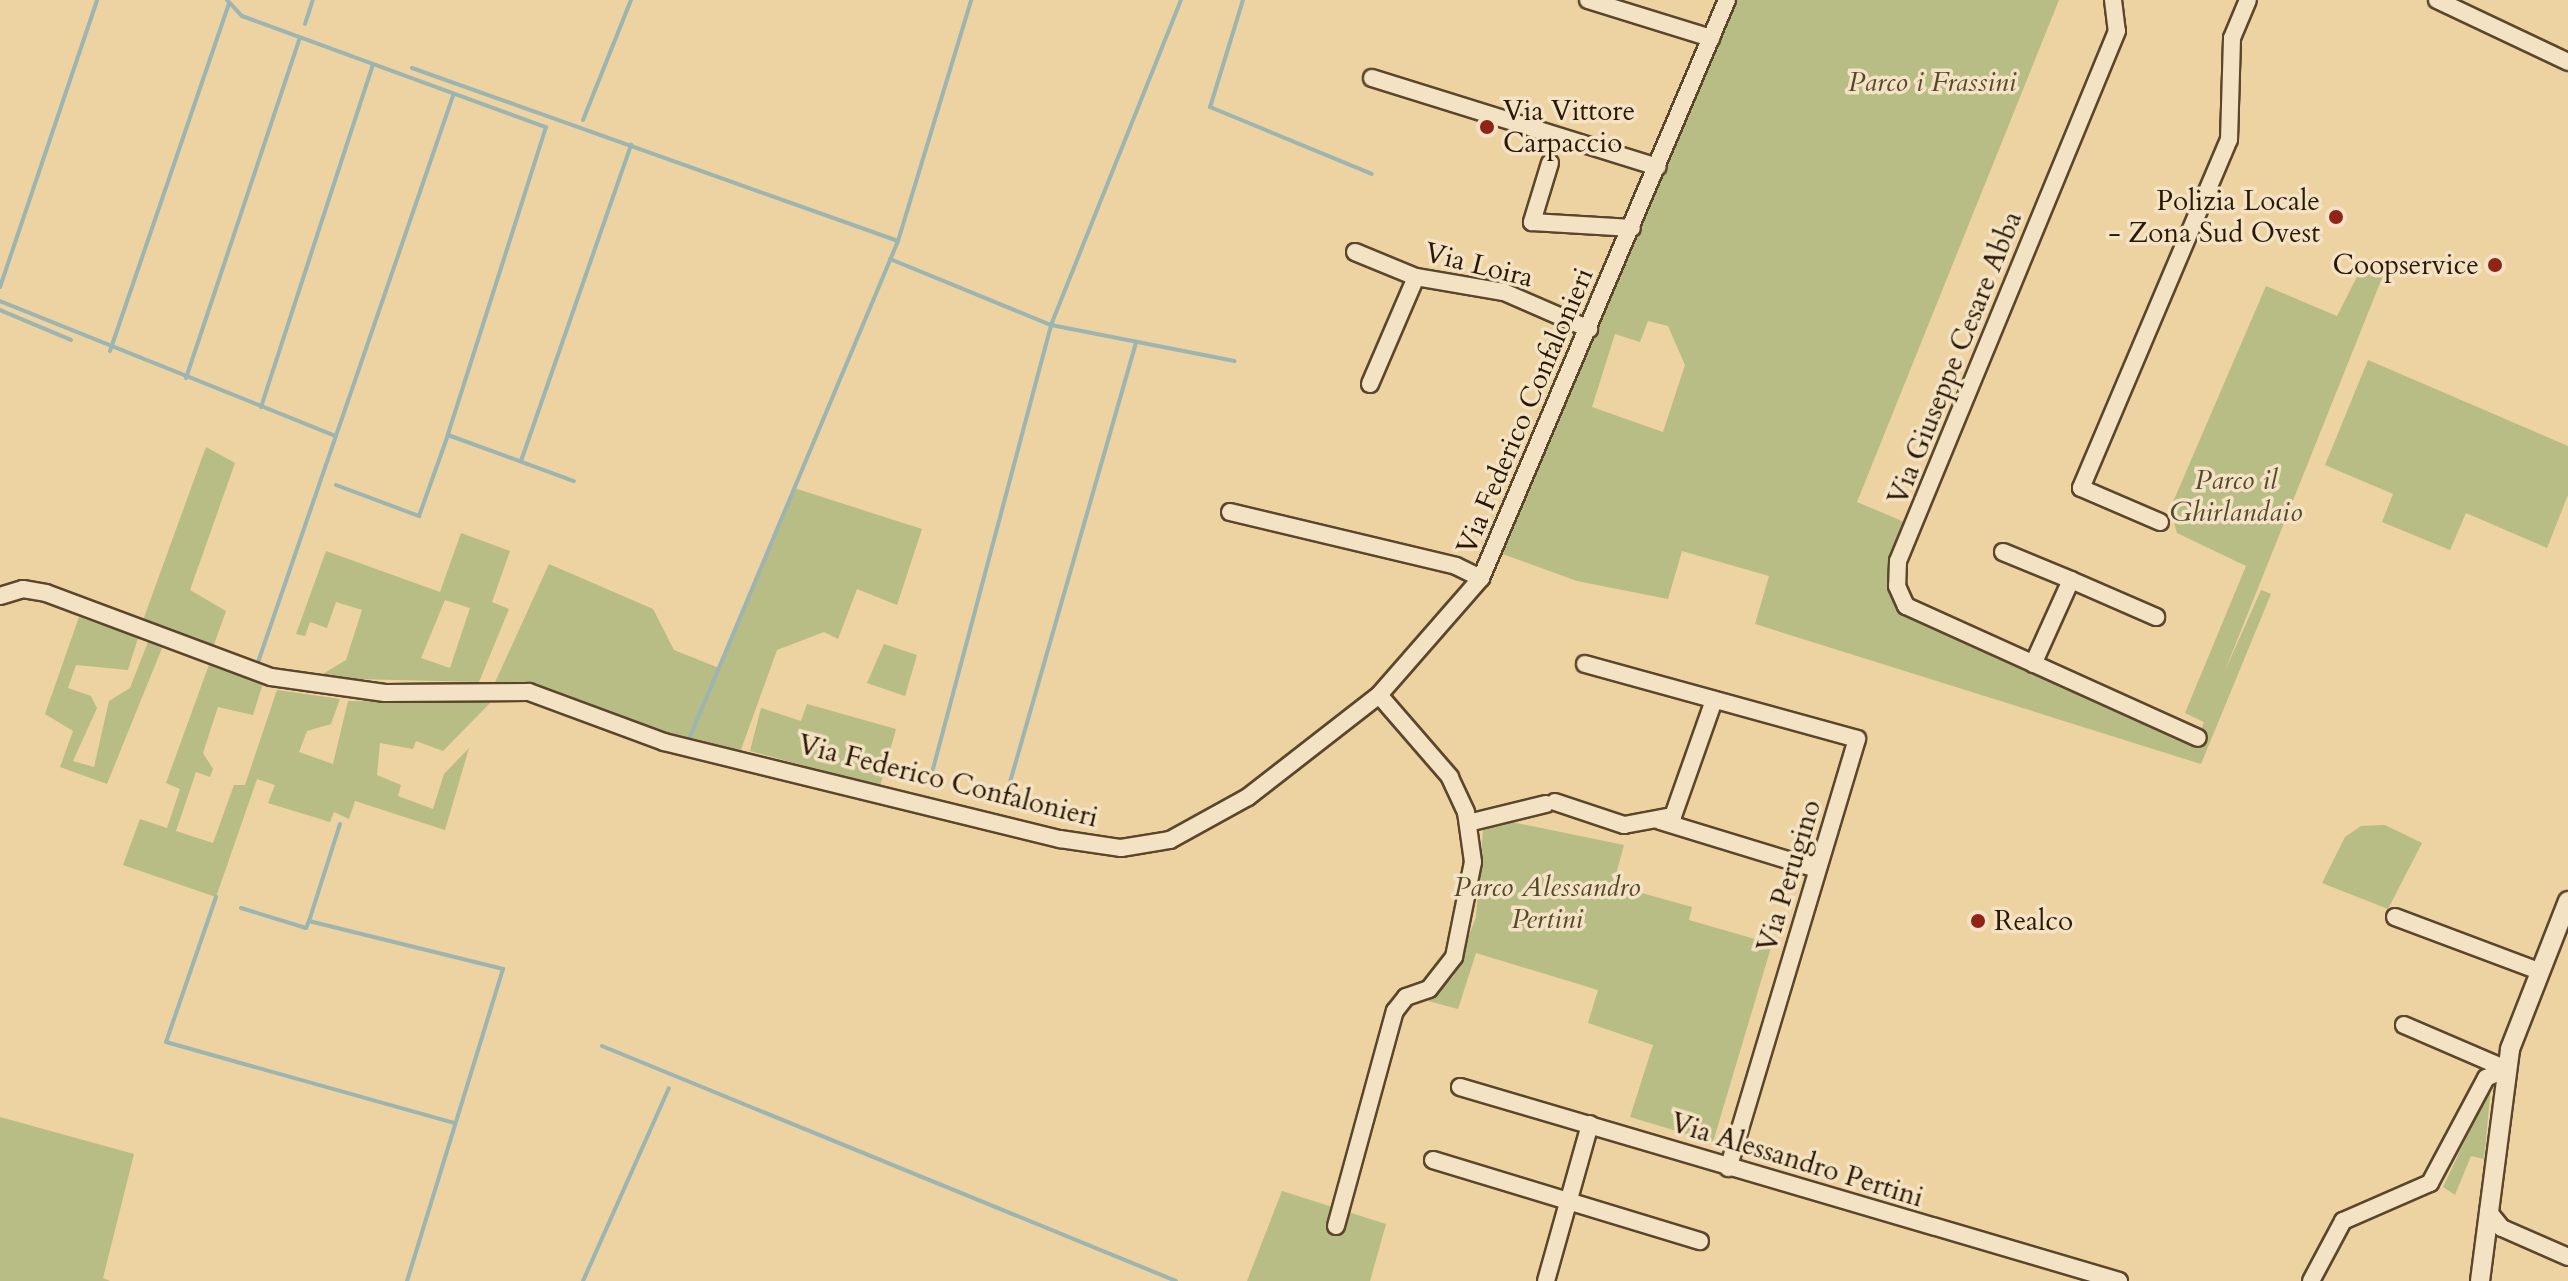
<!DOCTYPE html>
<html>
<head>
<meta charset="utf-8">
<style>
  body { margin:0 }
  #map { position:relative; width:2568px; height:1281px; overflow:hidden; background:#edd2a2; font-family:Cardo,serif }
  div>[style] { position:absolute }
  .green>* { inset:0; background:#b8bc85 }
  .stream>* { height:4px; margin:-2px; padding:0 2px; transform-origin:2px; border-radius:2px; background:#9db5b0 }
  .roads { filter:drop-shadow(2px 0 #5b462c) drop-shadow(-2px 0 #5b462c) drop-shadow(0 2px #5b462c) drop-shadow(0 -2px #5b462c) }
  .minor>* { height:16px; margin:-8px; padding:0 8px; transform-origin:8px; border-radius:8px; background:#f3e2c3 }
  .tertiary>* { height:18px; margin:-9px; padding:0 9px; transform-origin:9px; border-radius:9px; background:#f3e2c3 }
  .dots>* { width:22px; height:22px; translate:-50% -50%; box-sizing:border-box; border:4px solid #f3e2c3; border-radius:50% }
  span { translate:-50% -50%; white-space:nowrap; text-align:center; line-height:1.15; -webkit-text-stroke:7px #f3e2c3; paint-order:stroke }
  .park-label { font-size:28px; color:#55492b; font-style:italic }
  .poi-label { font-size:28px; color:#2a1804 }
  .left { translate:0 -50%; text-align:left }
  .right { translate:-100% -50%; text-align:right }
  .street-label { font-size:28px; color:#2a1804 }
</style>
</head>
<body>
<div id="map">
  <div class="green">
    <div style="clip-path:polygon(evenodd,1727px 0,2059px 0,1857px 502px,1914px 526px,1898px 561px,1907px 606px,2198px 737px,2204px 722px,2185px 713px,2246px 566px,2177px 533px,2170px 509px,2266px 286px,2337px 316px,2362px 267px,2382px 278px,2224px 673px,2261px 590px,2271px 594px,2201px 764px,1755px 624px,1769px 576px,1682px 551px,1668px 599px,1577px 581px,1497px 552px,1727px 0,1648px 321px,1668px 326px,1685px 365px,1663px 432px,1592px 407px,1615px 334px,1640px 342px,1648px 321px)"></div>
    <div style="clip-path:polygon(2368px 360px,2568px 446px,2568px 495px,2547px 548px,2466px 513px,2450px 550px,2382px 522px,2393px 494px,2325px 465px)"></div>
    <div style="clip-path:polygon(206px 447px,235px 463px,190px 590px,226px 611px,212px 650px,142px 623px)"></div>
    <div style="clip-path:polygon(794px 488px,922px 529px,897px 605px,857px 589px,838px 639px,824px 632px,777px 650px,738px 758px,492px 689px,549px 564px,653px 609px,674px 650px,719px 668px)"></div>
    <div style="clip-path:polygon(evenodd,461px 533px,510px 551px,492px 602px,509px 609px,479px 682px,316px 678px,346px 660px,362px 610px,336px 602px,327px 628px,310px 622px,305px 636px,296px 634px,326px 551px,440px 592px,461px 533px,445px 600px,470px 608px,450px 668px,421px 658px,445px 600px)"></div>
    <div style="clip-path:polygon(79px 617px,138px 638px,128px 670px,76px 665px,68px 688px,91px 696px,97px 708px,73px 761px,94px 767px,109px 701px,130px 688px,148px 642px,162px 648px,107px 784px,60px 767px,73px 731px,45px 714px)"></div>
    <div style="clip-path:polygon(884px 644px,917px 655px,905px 696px,867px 683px)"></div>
    <div style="clip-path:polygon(210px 662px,264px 680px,253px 715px,218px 707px,203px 753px,213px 769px,210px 777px,196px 772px,176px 831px,213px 843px,234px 785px,245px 785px,277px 690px,340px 699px,331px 724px,307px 731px,299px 752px,333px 764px,348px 701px,491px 702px,443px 751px,416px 741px,413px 749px,380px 743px,377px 775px,401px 785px,398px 796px,433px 809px,444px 774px,469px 748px,445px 830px,355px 801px,349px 819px,334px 812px,330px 822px,268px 803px,275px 785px,257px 779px,216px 897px,123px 865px,140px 819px,167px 828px,180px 789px,166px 783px)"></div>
    <div style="clip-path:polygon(807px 704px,896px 729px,880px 786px,750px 751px,761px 708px,801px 721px)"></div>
    <div style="clip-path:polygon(1512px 822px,1624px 845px,1613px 885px,1692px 907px,1689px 920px,1772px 944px,1713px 1142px,1630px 1117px,1653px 1045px,1588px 1023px,1598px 990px,1476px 953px,1458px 1009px,1428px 1001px,1453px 977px,1476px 917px,1483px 830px)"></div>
    <div style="clip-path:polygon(2385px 825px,2422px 843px,2388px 909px,2322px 883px,2345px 837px,2361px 826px)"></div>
    <div style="clip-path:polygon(2491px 1086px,2484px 1159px,2471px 1156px,2455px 1195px,2443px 1187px)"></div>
    <div style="clip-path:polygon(0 1117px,134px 1154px,103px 1278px,110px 1281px,0 1281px)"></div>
    <div style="clip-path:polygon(1282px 1191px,1386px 1224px,1370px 1281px,1247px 1281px)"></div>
  </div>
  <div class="stream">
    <div style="left:227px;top:0;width:22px;rotate:47deg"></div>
    <div style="left:242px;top:16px;width:324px;rotate:20.1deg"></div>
    <div style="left:546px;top:127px;width:323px;rotate:107.7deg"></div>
    <div style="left:448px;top:435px;width:134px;rotate:20.1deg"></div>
    <div style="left:1243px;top:0;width:112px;rotate:107.1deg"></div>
    <div style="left:1210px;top:107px;width:175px;rotate:22.5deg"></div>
    <div style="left:305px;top:24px;width:25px;rotate:-72deg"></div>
    <div style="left:412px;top:68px;width:516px;rotate:19.59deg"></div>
    <div style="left:583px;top:120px;width:129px;rotate:-68.2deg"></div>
    <div style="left:890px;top:259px;width:174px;rotate:22.3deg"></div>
    <div style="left:1051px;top:325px;width:350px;rotate:-68.2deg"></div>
    <div style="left:0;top:287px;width:303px;rotate:-71.3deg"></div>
    <div style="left:0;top:301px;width:362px;rotate:21.9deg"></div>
    <div style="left:0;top:310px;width:77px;rotate:22.9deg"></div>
    <div style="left:110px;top:351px;width:367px;rotate:-71.1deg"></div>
    <div style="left:186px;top:378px;width:359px;rotate:-71.5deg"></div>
    <div style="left:261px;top:407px;width:360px;rotate:-71.9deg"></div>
    <div style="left:521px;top:461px;width:335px;rotate:-70.8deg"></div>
    <div style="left:336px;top:485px;width:89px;rotate:20.5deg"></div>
    <div style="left:419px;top:516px;width:86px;rotate:-70.3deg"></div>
    <div style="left:256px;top:668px;width:605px;rotate:-71deg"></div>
    <div style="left:687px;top:744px;width:545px;rotate:-67.24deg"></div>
    <div style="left:898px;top:241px;width:252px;rotate:-73.1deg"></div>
    <div style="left:929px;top:784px;width:475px;rotate:-75.1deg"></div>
    <div style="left:1051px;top:325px;width:187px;rotate:11.1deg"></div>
    <div style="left:1004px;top:803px;width:480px;rotate:-74deg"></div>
    <div style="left:340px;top:824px;width:102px;rotate:107.7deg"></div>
    <div style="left:309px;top:921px;width:200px;rotate:13.9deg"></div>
    <div style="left:503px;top:969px;width:326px;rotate:107.1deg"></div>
    <div style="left:216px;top:897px;width:153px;rotate:109deg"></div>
    <div style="left:166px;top:1042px;width:300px;rotate:15.7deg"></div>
    <div style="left:241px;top:908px;width:68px;rotate:17.1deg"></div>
    <div style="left:306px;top:928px;width:8px;rotate:-67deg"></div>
    <div style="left:602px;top:1046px;width:620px;rotate:22.26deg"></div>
    <div style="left:583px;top:1281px;width:211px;rotate:-66deg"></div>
  </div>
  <div class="roads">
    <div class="minor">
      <div style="left:1588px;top:0;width:129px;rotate:17.2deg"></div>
      <div style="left:2113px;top:0;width:31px;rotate:83deg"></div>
      <div style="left:2117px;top:31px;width:573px;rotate:112.45deg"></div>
      <div style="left:1898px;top:561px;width:25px;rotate:92deg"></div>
      <div style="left:1897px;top:586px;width:22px;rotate:66deg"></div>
      <div style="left:1906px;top:606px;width:320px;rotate:24.3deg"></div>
      <div style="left:2437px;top:0;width:145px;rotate:25.3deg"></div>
      <div style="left:1372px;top:78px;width:299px;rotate:17.3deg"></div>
      <div style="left:1550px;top:163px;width:62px;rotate:107deg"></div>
      <div style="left:1532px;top:222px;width:100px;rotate:3.4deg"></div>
      <div style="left:1355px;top:252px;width:66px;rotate:22.3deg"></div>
      <div style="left:1416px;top:277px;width:89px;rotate:9.7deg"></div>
      <div style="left:1504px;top:292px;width:93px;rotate:23.5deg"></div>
      <div style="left:1370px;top:384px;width:116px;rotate:-66.7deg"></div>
      <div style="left:1230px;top:512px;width:232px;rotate:13.4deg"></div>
      <div style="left:1456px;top:566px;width:28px;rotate:26deg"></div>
      <div style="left:2160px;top:522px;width:86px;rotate:-156.7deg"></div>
      <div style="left:2081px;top:488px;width:378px;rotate:-67deg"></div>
      <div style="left:2229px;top:140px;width:102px;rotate:-88.3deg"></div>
      <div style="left:2232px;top:38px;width:41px;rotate:-67.2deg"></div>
      <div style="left:2003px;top:552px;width:74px;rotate:22.4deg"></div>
      <div style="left:2071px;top:580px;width:92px;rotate:114.3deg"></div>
      <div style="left:2071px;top:580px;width:93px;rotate:23.5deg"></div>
      <div style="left:0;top:596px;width:24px;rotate:-17deg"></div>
      <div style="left:23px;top:589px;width:23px;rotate:10deg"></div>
      <div style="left:46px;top:593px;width:240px;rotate:20.5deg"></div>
      <div style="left:271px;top:677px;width:115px;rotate:8deg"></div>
      <div style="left:385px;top:693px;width:144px;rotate:-0.4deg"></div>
      <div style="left:529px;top:692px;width:144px;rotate:20.3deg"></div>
      <div style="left:664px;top:742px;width:408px;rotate:13.8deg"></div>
      <div style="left:1060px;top:839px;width:62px;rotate:8.4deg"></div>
      <div style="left:1121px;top:848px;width:50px;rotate:-9.3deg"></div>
      <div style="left:1170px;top:840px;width:89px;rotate:-28.9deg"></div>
      <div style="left:1248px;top:797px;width:166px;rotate:-37.9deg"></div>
      <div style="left:1379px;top:695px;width:155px;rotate:-48.9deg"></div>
      <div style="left:1481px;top:578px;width:628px;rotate:-66.95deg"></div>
      <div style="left:1585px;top:664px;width:282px;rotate:15.4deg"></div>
      <div style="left:1857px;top:739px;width:448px;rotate:106.7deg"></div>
      <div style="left:1555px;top:802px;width:73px;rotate:18.4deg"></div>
      <div style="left:1624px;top:825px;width:50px;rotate:-10.4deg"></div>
      <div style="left:1673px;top:816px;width:123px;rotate:-70.5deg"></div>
      <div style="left:1660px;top:821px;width:157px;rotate:17deg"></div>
      <div style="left:1468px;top:823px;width:80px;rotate:-13.7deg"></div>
      <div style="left:2395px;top:917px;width:151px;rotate:20.6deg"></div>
      <div style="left:2404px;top:1025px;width:111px;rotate:23.3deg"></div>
      <div style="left:1460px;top:1087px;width:687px;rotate:16.4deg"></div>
      <div style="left:1433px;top:1160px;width:279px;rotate:16.9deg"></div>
      <div style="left:2488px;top:1211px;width:22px;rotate:51deg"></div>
      <div style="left:2502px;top:1228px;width:72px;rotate:23.7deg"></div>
      <div style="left:1336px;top:1226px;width:223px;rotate:-74.7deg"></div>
      <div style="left:1395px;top:1011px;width:18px;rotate:-52deg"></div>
      <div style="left:1406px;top:997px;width:24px;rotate:-19deg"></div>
      <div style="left:1429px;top:989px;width:41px;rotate:-52deg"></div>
      <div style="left:1454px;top:957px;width:97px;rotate:-78.7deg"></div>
      <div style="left:1473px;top:862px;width:50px;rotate:-98deg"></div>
      <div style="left:1466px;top:812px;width:38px;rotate:-115deg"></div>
      <div style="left:1450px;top:777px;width:108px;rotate:-130.9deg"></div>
      <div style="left:1546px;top:1281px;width:163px;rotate:-74.3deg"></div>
      <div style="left:2311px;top:1281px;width:68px;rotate:-61.9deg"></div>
      <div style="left:2343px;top:1221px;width:95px;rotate:-23.6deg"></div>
      <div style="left:2430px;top:1183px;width:119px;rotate:-61.9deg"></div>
      <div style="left:2486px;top:1078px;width:22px;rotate:-24deg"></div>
    </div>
    <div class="tertiary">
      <div style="left:2480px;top:1281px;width:234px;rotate:-82.6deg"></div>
      <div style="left:2510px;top:1049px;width:159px;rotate:-68.6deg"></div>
    </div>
  </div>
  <div class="dots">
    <div style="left:1487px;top:127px;background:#8f2418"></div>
    <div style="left:2336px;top:217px;background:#8f2418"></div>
    <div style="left:2495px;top:265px;background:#8f2418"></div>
    <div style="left:1978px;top:921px;background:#8f2418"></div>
  </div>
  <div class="park-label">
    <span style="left:1932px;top:82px">Parco i Frassini</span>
    <span style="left:2236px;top:496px">Parco il<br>Ghirlandaio</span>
    <span style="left:1547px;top:903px">Parco Alessandro<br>Pertini</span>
  </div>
  <div class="poi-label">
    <span class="left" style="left:1503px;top:127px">Via Vittore<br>Carpaccio</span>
    <span class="right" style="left:2320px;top:217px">Polizia Locale<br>- Zona Sud Ovest</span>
    <span class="right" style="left:2479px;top:265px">Coopservice</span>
    <span class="left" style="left:1994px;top:921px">Realco</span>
  </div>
  <div class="street-label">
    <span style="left:1479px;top:265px;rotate:14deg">Via Loira</span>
    <span style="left:1955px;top:358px;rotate:-68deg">Via Giuseppe Cesare Abba</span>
    <span style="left:1525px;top:411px;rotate:-67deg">Via Federico Confalonieri</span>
    <span style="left:948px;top:781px;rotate:14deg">Via Federico Confalonieri</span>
    <span style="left:1789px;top:876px;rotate:-73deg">Via Perugino</span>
    <span style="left:1797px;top:1160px;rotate:17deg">Via Alessandro Pertini</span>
  </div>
</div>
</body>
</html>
